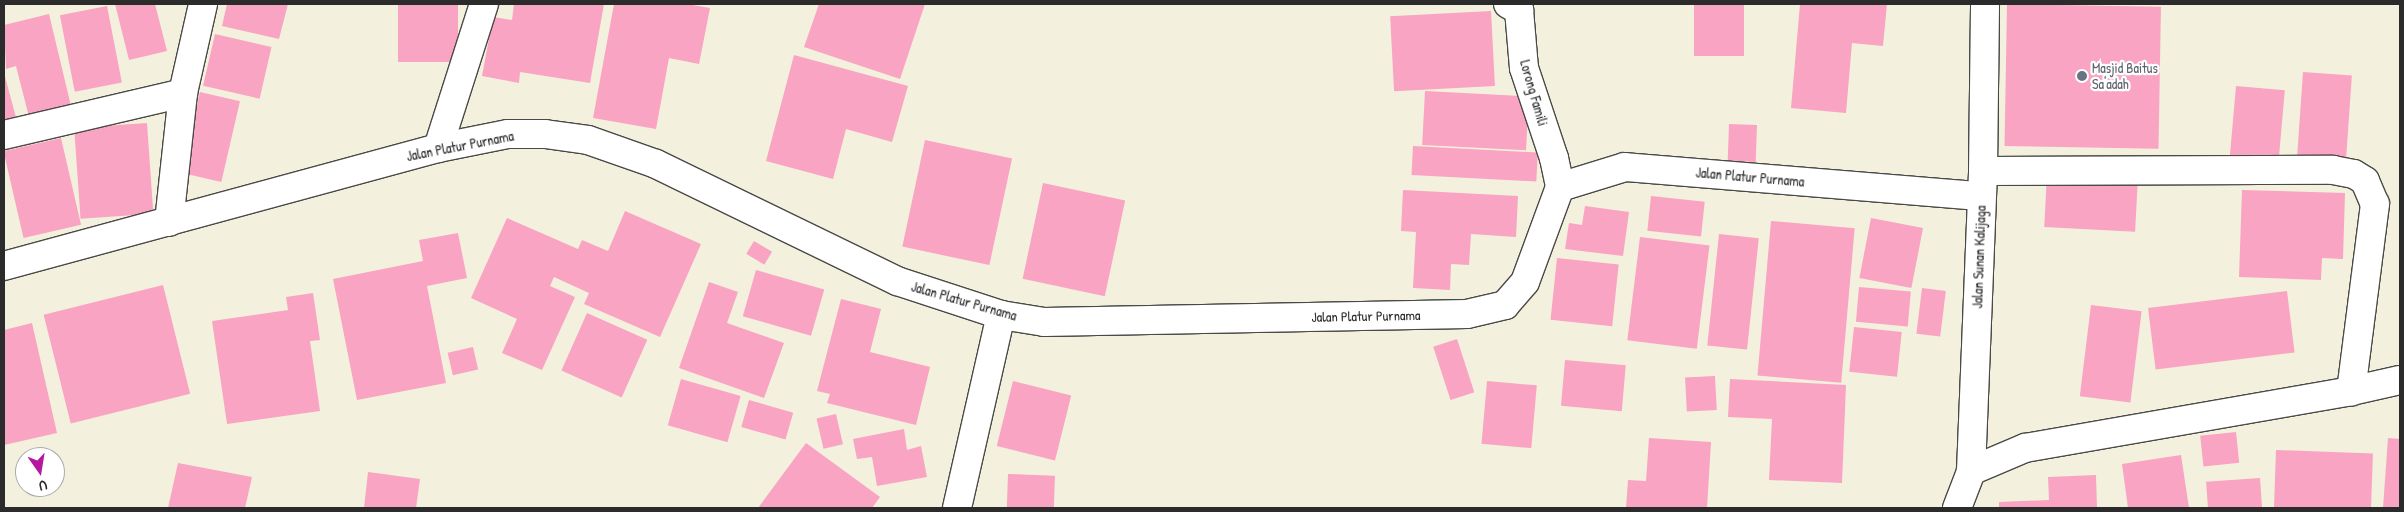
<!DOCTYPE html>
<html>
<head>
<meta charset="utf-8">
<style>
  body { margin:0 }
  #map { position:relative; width:2404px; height:512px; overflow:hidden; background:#f4f0de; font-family:"Patrick Hand",sans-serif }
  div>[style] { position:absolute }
  .building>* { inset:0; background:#f9a4c2; transform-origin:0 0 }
  .roads { filter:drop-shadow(1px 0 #494946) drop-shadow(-1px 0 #494946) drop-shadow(0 1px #494946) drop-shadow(0 -1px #494946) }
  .minor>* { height:28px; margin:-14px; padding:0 14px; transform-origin:14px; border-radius:14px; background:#fff }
  .tertiary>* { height:28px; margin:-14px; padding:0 14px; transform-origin:14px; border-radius:14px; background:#fff }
  .dots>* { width:14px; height:14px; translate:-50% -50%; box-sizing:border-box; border:2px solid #fff; border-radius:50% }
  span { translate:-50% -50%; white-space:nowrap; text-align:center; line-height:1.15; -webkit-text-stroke:4.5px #fff; paint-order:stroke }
  .worship-label { font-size:14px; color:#5b616d }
  .left { translate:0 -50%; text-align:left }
  .street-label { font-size:14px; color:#2b2b2b }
  .frame { position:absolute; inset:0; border:5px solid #2b2b2b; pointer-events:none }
  .north { position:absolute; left:15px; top:447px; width:50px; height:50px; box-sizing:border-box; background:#fff; border:1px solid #aaa; border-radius:50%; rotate:167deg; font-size:14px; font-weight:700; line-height:20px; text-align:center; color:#2b2b2b }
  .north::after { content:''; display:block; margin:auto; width:18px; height:22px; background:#b5179e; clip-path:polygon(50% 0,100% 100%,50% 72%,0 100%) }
</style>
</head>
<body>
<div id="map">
  <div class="building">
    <div style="clip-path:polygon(115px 4px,155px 4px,167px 51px,129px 60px)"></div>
    <div style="clip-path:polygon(227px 4px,288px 4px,279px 39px,222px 26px)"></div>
    <div style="left:398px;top:4px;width:60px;height:58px"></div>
    <div style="clip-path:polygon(514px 4px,604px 4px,590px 83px,520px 72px,519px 83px,482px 76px,493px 17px,512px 20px)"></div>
    <div style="clip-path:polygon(614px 4px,687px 4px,710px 8px,699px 64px,669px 58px,656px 129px,593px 118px)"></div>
    <div style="clip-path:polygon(819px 4px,925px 4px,900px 79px,804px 47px)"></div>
    <div style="left:1694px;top:4px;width:50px;height:52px"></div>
    <div style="clip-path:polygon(1800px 4px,1887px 4px,1883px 46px,1852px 43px,1846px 113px,1791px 108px)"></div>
    <div style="left:2007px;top:4px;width:154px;height:142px;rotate:1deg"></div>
    <div style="left:107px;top:6px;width:78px;height:48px;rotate:79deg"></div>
    <div style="left:1491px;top:11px;width:75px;height:101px;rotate:87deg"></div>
    <div style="clip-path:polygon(49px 14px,71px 106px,29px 117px,16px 66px,6px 69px,4px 25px)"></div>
    <div style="left:215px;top:34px;width:58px;height:53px;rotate:13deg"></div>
    <div style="clip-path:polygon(794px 55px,908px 86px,892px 142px,846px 129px,833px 179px,766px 161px)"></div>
    <div style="left:2303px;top:72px;width:49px;height:83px;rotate:4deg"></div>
    <div style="clip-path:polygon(4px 73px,17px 121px,4px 125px)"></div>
    <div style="left:2236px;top:86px;width:49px;height:73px;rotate:5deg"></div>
    <div style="left:1425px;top:91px;width:104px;height:54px;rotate:3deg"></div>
    <div style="left:200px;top:92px;width:41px;height:83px;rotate:13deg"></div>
    <div style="left:147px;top:123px;width:91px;height:73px;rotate:86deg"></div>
    <div style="left:1729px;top:124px;width:28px;height:37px;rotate:2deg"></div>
    <div style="left:61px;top:138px;width:89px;height:59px;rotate:77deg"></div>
    <div style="left:925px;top:140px;width:89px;height:109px;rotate:12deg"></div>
    <div style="left:1413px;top:146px;width:125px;height:29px;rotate:3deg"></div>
    <div style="left:2047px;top:174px;width:91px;height:53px;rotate:3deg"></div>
    <div style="left:1043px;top:183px;width:84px;height:98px;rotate:12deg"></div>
    <div style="clip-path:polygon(1403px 190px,1518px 196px,1516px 237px,1471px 234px,1469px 265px,1451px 264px,1450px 290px,1413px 288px,1416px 232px,1401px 231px)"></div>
    <div style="clip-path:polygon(2242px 190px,2345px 193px,2343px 259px,2322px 258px,2321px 280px,2239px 277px)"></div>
    <div style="left:1651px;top:196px;width:54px;height:35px;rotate:6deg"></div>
    <div style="clip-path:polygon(1585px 206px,1629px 212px,1623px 256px,1565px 249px,1569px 223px,1582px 225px)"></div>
    <div style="clip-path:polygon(625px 211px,701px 244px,660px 337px,584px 304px,589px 293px,554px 277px,550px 286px,575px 297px,542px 370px,502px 353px,517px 319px,471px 298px,507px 218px,578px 249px,582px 240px,608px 251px)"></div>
    <div style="left:1871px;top:218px;width:53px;height:61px;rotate:11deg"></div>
    <div style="left:1771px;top:221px;width:84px;height:155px;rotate:5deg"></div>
    <div style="clip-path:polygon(458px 233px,467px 278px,427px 286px,446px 383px,357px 400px,333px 279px,423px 261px,419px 240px)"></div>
    <div style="left:1719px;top:234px;width:40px;height:112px;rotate:6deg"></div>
    <div style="left:1640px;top:237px;width:70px;height:104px;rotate:7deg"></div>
    <div style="left:754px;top:241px;width:21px;height:15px;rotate:31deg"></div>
    <div style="left:1557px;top:258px;width:62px;height:62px;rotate:6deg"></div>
    <div style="left:756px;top:270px;width:71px;height:48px;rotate:16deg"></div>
    <div style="clip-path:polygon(709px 282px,738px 292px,727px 323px,784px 343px,764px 398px,679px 368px)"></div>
    <div style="left:163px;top:285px;width:112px;height:123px;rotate:76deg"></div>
    <div style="left:1859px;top:287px;width:52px;height:35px;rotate:5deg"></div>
    <div style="left:1922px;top:288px;width:24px;height:46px;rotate:7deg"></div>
    <div style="left:2287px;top:291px;width:62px;height:140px;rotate:83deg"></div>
    <div style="clip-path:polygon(313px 293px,320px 340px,310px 341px,320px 411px,227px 424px,212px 321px,288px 310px,286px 297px)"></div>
    <div style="clip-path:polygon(841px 299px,881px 309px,870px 352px,930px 367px,916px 425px,827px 403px,830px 394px,817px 391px)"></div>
    <div style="left:2091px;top:305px;width:51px;height:92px;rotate:7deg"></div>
    <div style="left:587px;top:313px;width:66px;height:63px;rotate:24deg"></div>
    <div style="clip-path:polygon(32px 323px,57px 433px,4px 445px,4px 330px)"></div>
    <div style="left:1854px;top:327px;width:48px;height:45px;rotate:6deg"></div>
    <div style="left:1457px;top:339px;width:56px;height:25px;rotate:72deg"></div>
    <div style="left:473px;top:347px;width:23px;height:26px;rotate:77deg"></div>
    <div style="left:1565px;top:360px;width:61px;height:46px;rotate:5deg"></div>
    <div style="left:1715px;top:376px;width:34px;height:30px;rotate:87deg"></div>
    <div style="left:681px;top:379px;width:62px;height:48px;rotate:16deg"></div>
    <div style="clip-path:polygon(1730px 379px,1846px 385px,1842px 483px,1769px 480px,1772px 419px,1728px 417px)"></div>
    <div style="left:1013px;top:381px;width:60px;height:67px;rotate:14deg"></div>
    <div style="left:1487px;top:381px;width:50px;height:63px;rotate:5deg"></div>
    <div style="left:749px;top:400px;width:46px;height:28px;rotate:16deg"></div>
    <div style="left:836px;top:414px;width:31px;height:20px;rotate:77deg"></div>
    <div style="clip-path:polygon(904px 429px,907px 450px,921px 446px,927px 477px,877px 486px,872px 457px,857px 459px,853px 439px)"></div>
    <div style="left:2236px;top:432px;width:31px;height:36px;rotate:84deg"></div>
    <div style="clip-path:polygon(1649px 438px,1711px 442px,1707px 508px,1626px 508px,1628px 480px,1646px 481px)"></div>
    <div style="clip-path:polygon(2388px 438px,2400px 439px,2400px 508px,2383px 508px)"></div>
    <div style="clip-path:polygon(806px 443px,880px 497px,872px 508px,758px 508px)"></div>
    <div style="left:2276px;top:450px;width:97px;height:58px;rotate:2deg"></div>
    <div style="clip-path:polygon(2181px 455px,2189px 508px,2128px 508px,2122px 464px)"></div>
    <div style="clip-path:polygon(178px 463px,252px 477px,245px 508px,168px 508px)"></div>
    <div style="clip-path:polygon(368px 472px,420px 479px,416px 508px,364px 508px)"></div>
    <div style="left:1008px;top:474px;width:47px;height:34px;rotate:2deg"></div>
    <div style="clip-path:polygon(2096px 475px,2097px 508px,1999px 508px,1999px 502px,2049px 500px,2048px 477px)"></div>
    <div style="left:2260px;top:478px;width:30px;height:54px;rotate:86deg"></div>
  </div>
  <div class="roads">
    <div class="minor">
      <div style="left:1508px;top:4px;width:13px;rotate:29deg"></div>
      <div style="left:1519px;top:10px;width:58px;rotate:85.1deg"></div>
      <div style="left:1524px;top:68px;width:95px;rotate:71.6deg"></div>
      <div style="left:1554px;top:158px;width:30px;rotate:78deg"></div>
      <div style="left:4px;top:135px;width:184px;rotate:-13.2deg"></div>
      <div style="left:438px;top:148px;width:151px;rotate:-72.3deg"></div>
      <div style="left:1983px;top:171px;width:350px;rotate:-0.2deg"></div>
      <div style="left:2333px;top:170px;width:21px;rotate:11deg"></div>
      <div style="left:2354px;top:174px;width:13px;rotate:32deg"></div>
      <div style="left:2365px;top:181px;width:25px;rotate:67deg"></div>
      <div style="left:2375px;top:204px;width:189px;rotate:97.3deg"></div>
      <div style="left:169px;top:222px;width:130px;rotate:-83.8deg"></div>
      <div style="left:183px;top:93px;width:91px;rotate:-77.3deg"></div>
      <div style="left:4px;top:266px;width:450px;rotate:-15.2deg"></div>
      <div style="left:438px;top:148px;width:71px;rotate:-11.3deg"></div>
      <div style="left:508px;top:134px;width:37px"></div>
      <div style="left:545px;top:134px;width:43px;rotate:7.9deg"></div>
      <div style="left:588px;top:140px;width:72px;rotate:19.4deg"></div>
      <div style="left:656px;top:164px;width:268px;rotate:25.9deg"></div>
      <div style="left:897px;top:281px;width:109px;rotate:18.1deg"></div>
      <div style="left:1001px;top:315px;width:44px;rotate:9.2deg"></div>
      <div style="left:1044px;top:322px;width:423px;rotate:-1.1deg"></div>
      <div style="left:1467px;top:314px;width:39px;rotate:-13deg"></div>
      <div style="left:1505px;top:305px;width:30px;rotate:-49deg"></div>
      <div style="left:1525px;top:282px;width:101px;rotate:-69.8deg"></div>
      <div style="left:1560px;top:187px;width:68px;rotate:-17.1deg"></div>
      <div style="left:1625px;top:167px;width:357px;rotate:4.7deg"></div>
      <div style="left:1971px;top:471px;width:300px;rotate:-87.7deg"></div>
      <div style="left:1983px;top:171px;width:167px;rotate:-89.3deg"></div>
      <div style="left:957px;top:508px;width:198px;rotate:-77.2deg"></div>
    </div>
    <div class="tertiary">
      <div style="left:1957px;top:508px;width:40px;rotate:-69deg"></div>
      <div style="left:1971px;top:471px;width:59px;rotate:-23.1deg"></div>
      <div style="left:2025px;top:448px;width:331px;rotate:-9.9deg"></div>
      <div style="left:2351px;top:391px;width:50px;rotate:-12.7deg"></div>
    </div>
  </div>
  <div class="dots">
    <div style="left:2082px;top:76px;background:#6b7280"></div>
  </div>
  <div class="worship-label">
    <span class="left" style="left:2092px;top:76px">Masjid Baitus<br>Sa'adah</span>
  </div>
  <div class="street-label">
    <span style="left:1534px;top:93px;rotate:74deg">Lorong Famili</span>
    <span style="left:460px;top:146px;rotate:-11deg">Jalan Platur Purnama</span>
    <span style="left:1750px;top:177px;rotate:5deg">Jalan Platur Purnama</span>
    <span style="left:1979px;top:257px;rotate:-88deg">Jalan Sunan Kalijaga</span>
    <span style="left:964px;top:301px;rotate:16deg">Jalan Platur Purnama</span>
    <span style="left:1366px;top:316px;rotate:-1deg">Jalan Platur Purnama</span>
  </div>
  <div class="frame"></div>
  <div class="north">U</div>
</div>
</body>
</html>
